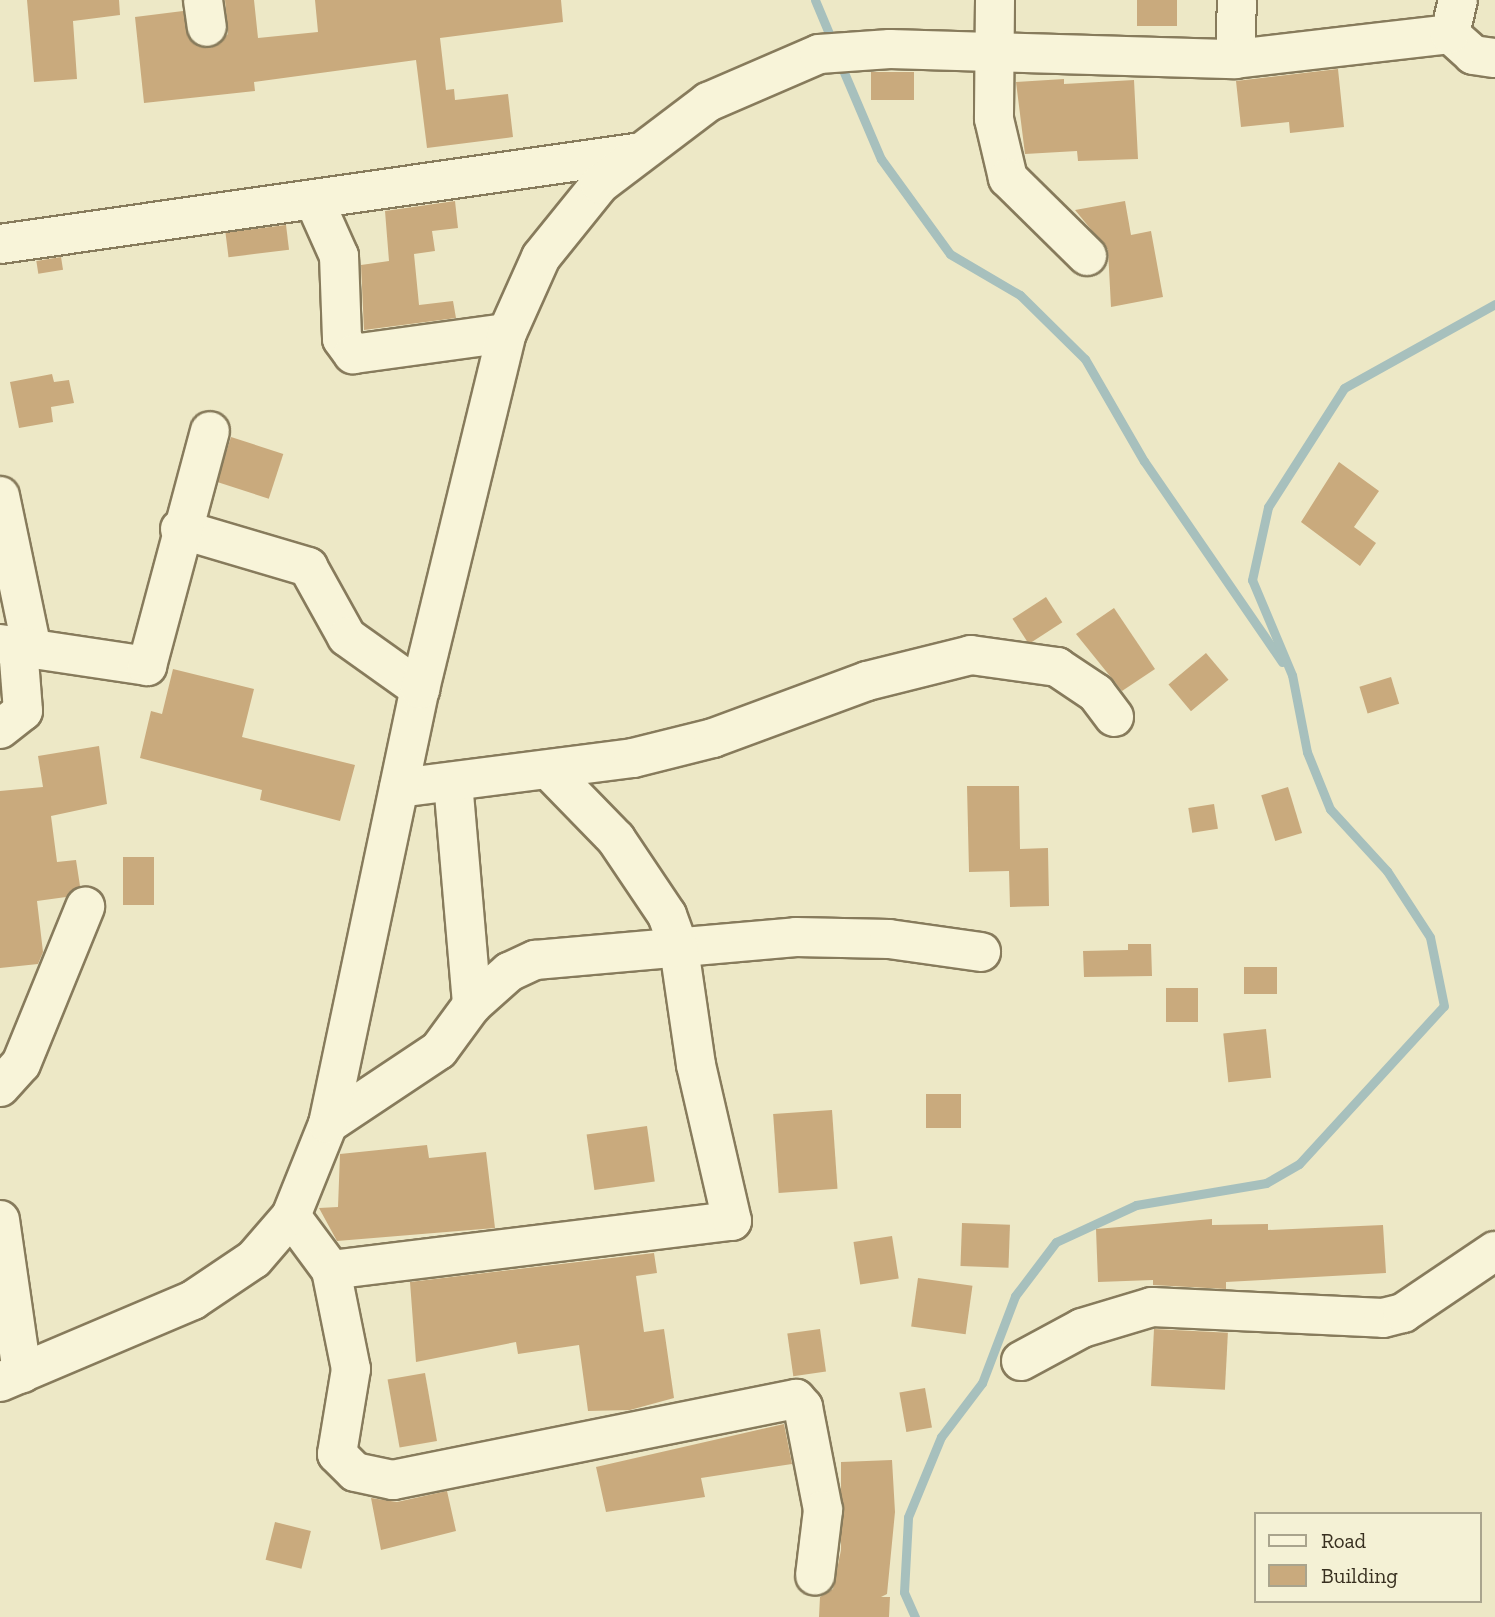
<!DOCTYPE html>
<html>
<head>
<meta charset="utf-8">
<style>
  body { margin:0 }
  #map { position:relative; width:1495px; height:1617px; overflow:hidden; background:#ede8c6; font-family:"Zilla Slab",serif }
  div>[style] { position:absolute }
  .stream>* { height:9px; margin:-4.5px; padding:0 4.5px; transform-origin:4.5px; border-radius:4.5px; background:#a7c0bd }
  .building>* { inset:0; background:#c9aa7d; transform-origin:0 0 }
  .roads { filter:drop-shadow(2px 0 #877b5c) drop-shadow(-2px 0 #877b5c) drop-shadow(0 2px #877b5c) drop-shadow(0 -2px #877b5c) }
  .minor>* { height:38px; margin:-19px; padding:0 19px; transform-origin:19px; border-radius:19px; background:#f8f4d9 }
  span { translate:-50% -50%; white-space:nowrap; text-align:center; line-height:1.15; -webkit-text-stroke:6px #f4f1d5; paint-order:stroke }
  .legend { position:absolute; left:1254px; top:1512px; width:228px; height:91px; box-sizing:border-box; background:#f4f1d5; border:2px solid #a9a48d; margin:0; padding:9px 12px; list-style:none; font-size:21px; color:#383020 }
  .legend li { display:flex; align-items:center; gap:14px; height:35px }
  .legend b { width:35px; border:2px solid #a9a48d }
</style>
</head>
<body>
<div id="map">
  <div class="stream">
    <div style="left:815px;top:0;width:47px;rotate:67.3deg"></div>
    <div style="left:840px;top:63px;width:104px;rotate:66.9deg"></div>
    <div style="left:881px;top:159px;width:117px;rotate:54deg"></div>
    <div style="left:950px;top:254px;width:81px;rotate:30.4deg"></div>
    <div style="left:1020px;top:295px;width:91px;rotate:44.6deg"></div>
    <div style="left:1085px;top:359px;width:118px;rotate:60deg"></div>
    <div style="left:1144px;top:461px;width:244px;rotate:55.5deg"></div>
    <div style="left:915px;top:1617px;width:27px;rotate:-114deg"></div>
    <div style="left:904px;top:1592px;width:75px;rotate:-86.9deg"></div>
    <div style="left:908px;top:1517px;width:87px;rotate:-67.6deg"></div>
    <div style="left:941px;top:1437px;width:68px;rotate:-52.8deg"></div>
    <div style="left:982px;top:1383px;width:93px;rotate:-69.2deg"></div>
    <div style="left:1015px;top:1296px;width:68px;rotate:-52.8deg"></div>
    <div style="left:1056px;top:1242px;width:88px;rotate:-24.8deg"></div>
    <div style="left:1136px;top:1205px;width:132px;rotate:-9.6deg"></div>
    <div style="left:1266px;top:1183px;width:38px;rotate:-30deg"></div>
    <div style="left:1299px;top:1164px;width:214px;rotate:-47.5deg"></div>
    <div style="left:1444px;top:1006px;width:70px;rotate:-101.5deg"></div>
    <div style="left:1430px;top:937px;width:79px;rotate:-123.1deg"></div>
    <div style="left:1387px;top:871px;width:84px;rotate:-132.6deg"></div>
    <div style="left:1330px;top:809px;width:61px;rotate:-112deg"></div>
    <div style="left:1307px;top:752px;width:78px;rotate:-101deg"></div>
    <div style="left:1292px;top:675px;width:103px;rotate:-112.8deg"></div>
    <div style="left:1252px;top:580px;width:75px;rotate:-77.6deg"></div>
    <div style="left:1268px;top:507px;width:141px;rotate:-57.4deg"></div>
    <div style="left:1344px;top:388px;width:173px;rotate:-29.1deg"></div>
  </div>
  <div class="building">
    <div style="clip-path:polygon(27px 0,119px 0,120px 15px,73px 21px,77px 79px,34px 82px)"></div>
    <div style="clip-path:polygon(225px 0,254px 0,258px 38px,318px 32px,315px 0,561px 0,563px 22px,440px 38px,446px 90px,454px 89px,455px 100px,508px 94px,513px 137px,427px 148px,416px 60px,254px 82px,255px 91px,144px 103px,135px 17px,183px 11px,190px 40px,211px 48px,228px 34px)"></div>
    <div style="left:1137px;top:0;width:40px;height:26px"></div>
    <div style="clip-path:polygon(1338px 69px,1344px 127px,1290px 133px,1289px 122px,1241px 127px,1236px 81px)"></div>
    <div style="left:871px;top:72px;width:43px;height:28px"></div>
    <div style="clip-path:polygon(1064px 79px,1064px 84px,1134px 80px,1138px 159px,1078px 161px,1077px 151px,1025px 154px,1016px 82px)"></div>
    <div style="clip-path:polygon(455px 201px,458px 228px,432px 231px,435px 251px,414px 254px,419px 305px,453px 301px,456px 318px,364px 330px,361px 265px,389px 261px,385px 211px)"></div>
    <div style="clip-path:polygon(1125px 201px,1131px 235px,1151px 231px,1163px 297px,1111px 307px,1108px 250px,1075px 210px)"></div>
    <div style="left:286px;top:225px;width:25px;height:61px;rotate:83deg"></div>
    <div style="left:61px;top:257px;width:13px;height:25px;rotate:81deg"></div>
    <div style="clip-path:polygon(52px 374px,54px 382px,69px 380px,74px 403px,51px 407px,53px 422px,19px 428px,10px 382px)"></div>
    <div style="left:231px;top:437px;width:55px;height:47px;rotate:18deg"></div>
    <div style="clip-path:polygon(1339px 462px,1379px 491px,1354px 527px,1376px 543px,1360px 566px,1301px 522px)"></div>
    <div style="left:1046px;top:597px;width:30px;height:40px;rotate:57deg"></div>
    <div style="clip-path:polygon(1114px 608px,1155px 669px,1122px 691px,1076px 634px)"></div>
    <div style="left:1206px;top:653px;width:35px;height:49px;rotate:50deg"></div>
    <div style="clip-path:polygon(173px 669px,254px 689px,242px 737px,355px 765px,340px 821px,260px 800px,262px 790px,140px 758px,151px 711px,162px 714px)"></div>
    <div style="left:1391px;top:677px;width:28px;height:33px;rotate:73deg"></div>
    <div style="clip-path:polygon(99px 746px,107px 804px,51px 816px,57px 862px,76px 860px,80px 886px,66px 897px,37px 901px,43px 952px,38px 964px,0 968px,0 791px,43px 787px,38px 756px)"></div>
    <div style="clip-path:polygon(967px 786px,1019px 786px,1020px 849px,1048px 848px,1049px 906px,1010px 907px,1009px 871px,969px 872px)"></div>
    <div style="left:1288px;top:787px;width:48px;height:28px;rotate:73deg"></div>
    <div style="left:1214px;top:804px;width:25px;height:26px;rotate:81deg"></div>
    <div style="left:123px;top:857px;width:31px;height:48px"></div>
    <div style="clip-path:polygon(1128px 944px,1151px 944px,1152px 976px,1084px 977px,1083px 951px,1128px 950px)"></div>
    <div style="left:1277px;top:967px;width:27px;height:33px;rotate:90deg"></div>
    <div style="left:1166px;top:988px;width:32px;height:34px"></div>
    <div style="left:1266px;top:1029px;width:49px;height:43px;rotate:84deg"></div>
    <div style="left:926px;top:1094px;width:35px;height:34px"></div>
    <div style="left:832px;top:1110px;width:79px;height:59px;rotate:86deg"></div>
    <div style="left:647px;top:1126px;width:56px;height:61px;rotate:82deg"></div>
    <div style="clip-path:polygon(427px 1145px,429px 1158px,486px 1152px,495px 1228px,337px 1241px,319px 1208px,338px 1207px,340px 1154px)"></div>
    <div style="clip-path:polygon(1212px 1219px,1212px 1225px,1268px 1224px,1268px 1230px,1383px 1225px,1386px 1273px,1226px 1282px,1226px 1289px,1153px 1285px,1153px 1280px,1098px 1282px,1096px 1229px)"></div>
    <div style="left:962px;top:1223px;width:48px;height:43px;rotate:2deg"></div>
    <div style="left:892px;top:1236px;width:43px;height:39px;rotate:81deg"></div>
    <div style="clip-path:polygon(654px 1253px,657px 1273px,636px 1276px,644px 1332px,664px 1329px,674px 1398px,630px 1410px,588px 1411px,579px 1345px,518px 1354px,516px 1342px,416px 1362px,410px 1282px)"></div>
    <div style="left:918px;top:1278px;width:55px;height:49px;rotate:8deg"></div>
    <div style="left:820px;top:1329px;width:43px;height:33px;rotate:82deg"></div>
    <div style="left:1154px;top:1329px;width:74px;height:57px;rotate:3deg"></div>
    <div style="left:425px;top:1373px;width:69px;height:38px;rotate:80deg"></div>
    <div style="left:925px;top:1388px;width:40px;height:26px;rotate:80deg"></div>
    <div style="clip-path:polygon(784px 1424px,792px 1464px,701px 1478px,705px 1497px,606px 1512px,596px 1467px)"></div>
    <div style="clip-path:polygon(892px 1460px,895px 1512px,887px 1594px,881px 1597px,890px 1597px,889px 1617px,819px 1617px,820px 1597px,833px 1589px,841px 1550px,841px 1462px)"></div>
    <div style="clip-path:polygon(447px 1491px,456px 1531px,381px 1550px,371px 1498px,397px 1502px)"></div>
    <div style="left:275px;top:1522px;width:37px;height:39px;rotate:14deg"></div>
  </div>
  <div class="roads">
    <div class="minor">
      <div style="left:203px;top:0;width:27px;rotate:82deg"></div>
      <div style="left:995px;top:0;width:119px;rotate:90.5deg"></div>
      <div style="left:994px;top:119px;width:61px;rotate:76.7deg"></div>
      <div style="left:1008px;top:178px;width:111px;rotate:44.6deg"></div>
      <div style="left:1450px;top:34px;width:31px;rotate:42deg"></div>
      <div style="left:1473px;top:55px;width:22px;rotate:8deg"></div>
      <div style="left:1235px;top:59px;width:59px;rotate:-88.1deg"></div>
      <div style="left:314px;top:200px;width:61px;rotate:65.9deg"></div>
      <div style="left:339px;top:256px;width:83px;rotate:87.9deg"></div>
      <div style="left:342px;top:339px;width:19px;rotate:54deg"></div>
      <div style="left:353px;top:354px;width:155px;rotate:-7.8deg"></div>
      <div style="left:0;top:244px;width:641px;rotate:-8.16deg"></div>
      <div style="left:0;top:496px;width:156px;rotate:78.2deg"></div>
      <div style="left:180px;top:529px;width:134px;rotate:16.5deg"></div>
      <div style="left:308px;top:567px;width:80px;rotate:60.9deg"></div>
      <div style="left:347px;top:637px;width:90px;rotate:35.5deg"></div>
      <div style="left:0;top:644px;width:149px;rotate:8.5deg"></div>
      <div style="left:147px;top:666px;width:243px;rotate:-75deg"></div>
      <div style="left:0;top:729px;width:29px;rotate:-38deg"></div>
      <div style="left:23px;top:711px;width:64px;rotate:-94.5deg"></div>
      <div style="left:453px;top:782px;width:224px;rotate:85.1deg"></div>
      <div style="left:399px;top:788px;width:236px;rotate:-7.3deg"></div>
      <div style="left:633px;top:758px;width:82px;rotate:-14deg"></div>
      <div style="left:713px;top:738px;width:164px;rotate:-20.3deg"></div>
      <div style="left:867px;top:681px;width:107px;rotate:-14deg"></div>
      <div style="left:971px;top:655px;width:87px;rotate:7.9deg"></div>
      <div style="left:1057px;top:667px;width:47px;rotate:33.7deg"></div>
      <div style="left:1096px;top:693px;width:30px;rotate:53deg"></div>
      <div style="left:0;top:1087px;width:31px;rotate:-48deg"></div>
      <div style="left:21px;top:1064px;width:170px;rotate:-67.8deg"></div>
      <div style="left:328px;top:1124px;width:133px;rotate:-33.7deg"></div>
      <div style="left:439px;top:1050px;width:56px;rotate:-53.7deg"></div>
      <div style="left:472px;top:1005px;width:50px;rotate:-41.7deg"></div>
      <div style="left:509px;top:972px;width:29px;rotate:-25deg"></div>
      <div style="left:535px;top:960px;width:262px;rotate:-5deg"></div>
      <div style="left:796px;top:937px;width:93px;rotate:1.2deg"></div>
      <div style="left:889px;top:939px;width:93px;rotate:8deg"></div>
      <div style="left:291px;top:1216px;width:67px;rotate:53.5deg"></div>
      <div style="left:331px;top:1270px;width:404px;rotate:-7deg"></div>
      <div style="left:732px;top:1221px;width:160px;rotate:-103deg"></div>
      <div style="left:696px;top:1065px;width:118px;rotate:-98.3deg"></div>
      <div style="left:679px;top:948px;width:35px;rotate:-110deg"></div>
      <div style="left:667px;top:915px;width:92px;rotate:-123.9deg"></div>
      <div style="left:616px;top:839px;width:96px;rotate:-134.2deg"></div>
      <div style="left:0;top:1220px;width:155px;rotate:81.8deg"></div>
      <div style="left:331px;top:1270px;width:101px;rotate:78.6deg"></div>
      <div style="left:351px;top:1369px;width:86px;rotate:99.4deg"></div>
      <div style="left:337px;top:1454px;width:25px;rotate:45deg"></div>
      <div style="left:355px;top:1472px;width:39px;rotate:12deg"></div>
      <div style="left:393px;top:1480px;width:411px;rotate:-11.4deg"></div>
      <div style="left:796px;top:1399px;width:11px;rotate:49deg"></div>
      <div style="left:803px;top:1407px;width:105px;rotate:79deg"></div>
      <div style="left:823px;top:1510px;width:66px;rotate:96.9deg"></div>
      <div style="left:1021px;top:1361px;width:69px;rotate:-28.4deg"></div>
      <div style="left:1082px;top:1328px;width:73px;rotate:-16.7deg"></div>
      <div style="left:1152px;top:1307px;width:231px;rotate:2.7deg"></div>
      <div style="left:1383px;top:1318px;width:21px;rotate:-14deg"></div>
      <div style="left:1403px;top:1313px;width:111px;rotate:-34deg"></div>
      <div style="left:0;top:1382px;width:210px;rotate:-23deg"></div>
      <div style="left:193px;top:1300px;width:73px;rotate:-33.9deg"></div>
      <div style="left:254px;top:1259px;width:57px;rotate:-49.3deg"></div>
      <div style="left:291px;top:1216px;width:99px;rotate:-68.1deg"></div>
      <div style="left:328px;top:1124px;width:445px;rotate:-78.1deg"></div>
      <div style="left:420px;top:689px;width:366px;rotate:-76.3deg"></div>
      <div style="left:507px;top:333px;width:83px;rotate:-65.9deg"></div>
      <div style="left:541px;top:257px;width:94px;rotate:-51.1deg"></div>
      <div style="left:600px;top:184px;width:136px;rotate:-37.2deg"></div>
      <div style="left:708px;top:102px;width:121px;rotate:-23.4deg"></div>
      <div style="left:819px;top:54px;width:71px;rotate:-4deg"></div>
      <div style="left:890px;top:49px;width:345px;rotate:1.7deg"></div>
      <div style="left:1235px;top:59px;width:216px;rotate:-6.6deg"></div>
      <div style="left:1450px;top:34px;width:35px;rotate:-77deg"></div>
    </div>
  </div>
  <ul class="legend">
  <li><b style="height:9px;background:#f8f4d9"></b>Road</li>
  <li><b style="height:19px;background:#c9aa7d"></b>Building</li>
  </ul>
</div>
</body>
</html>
